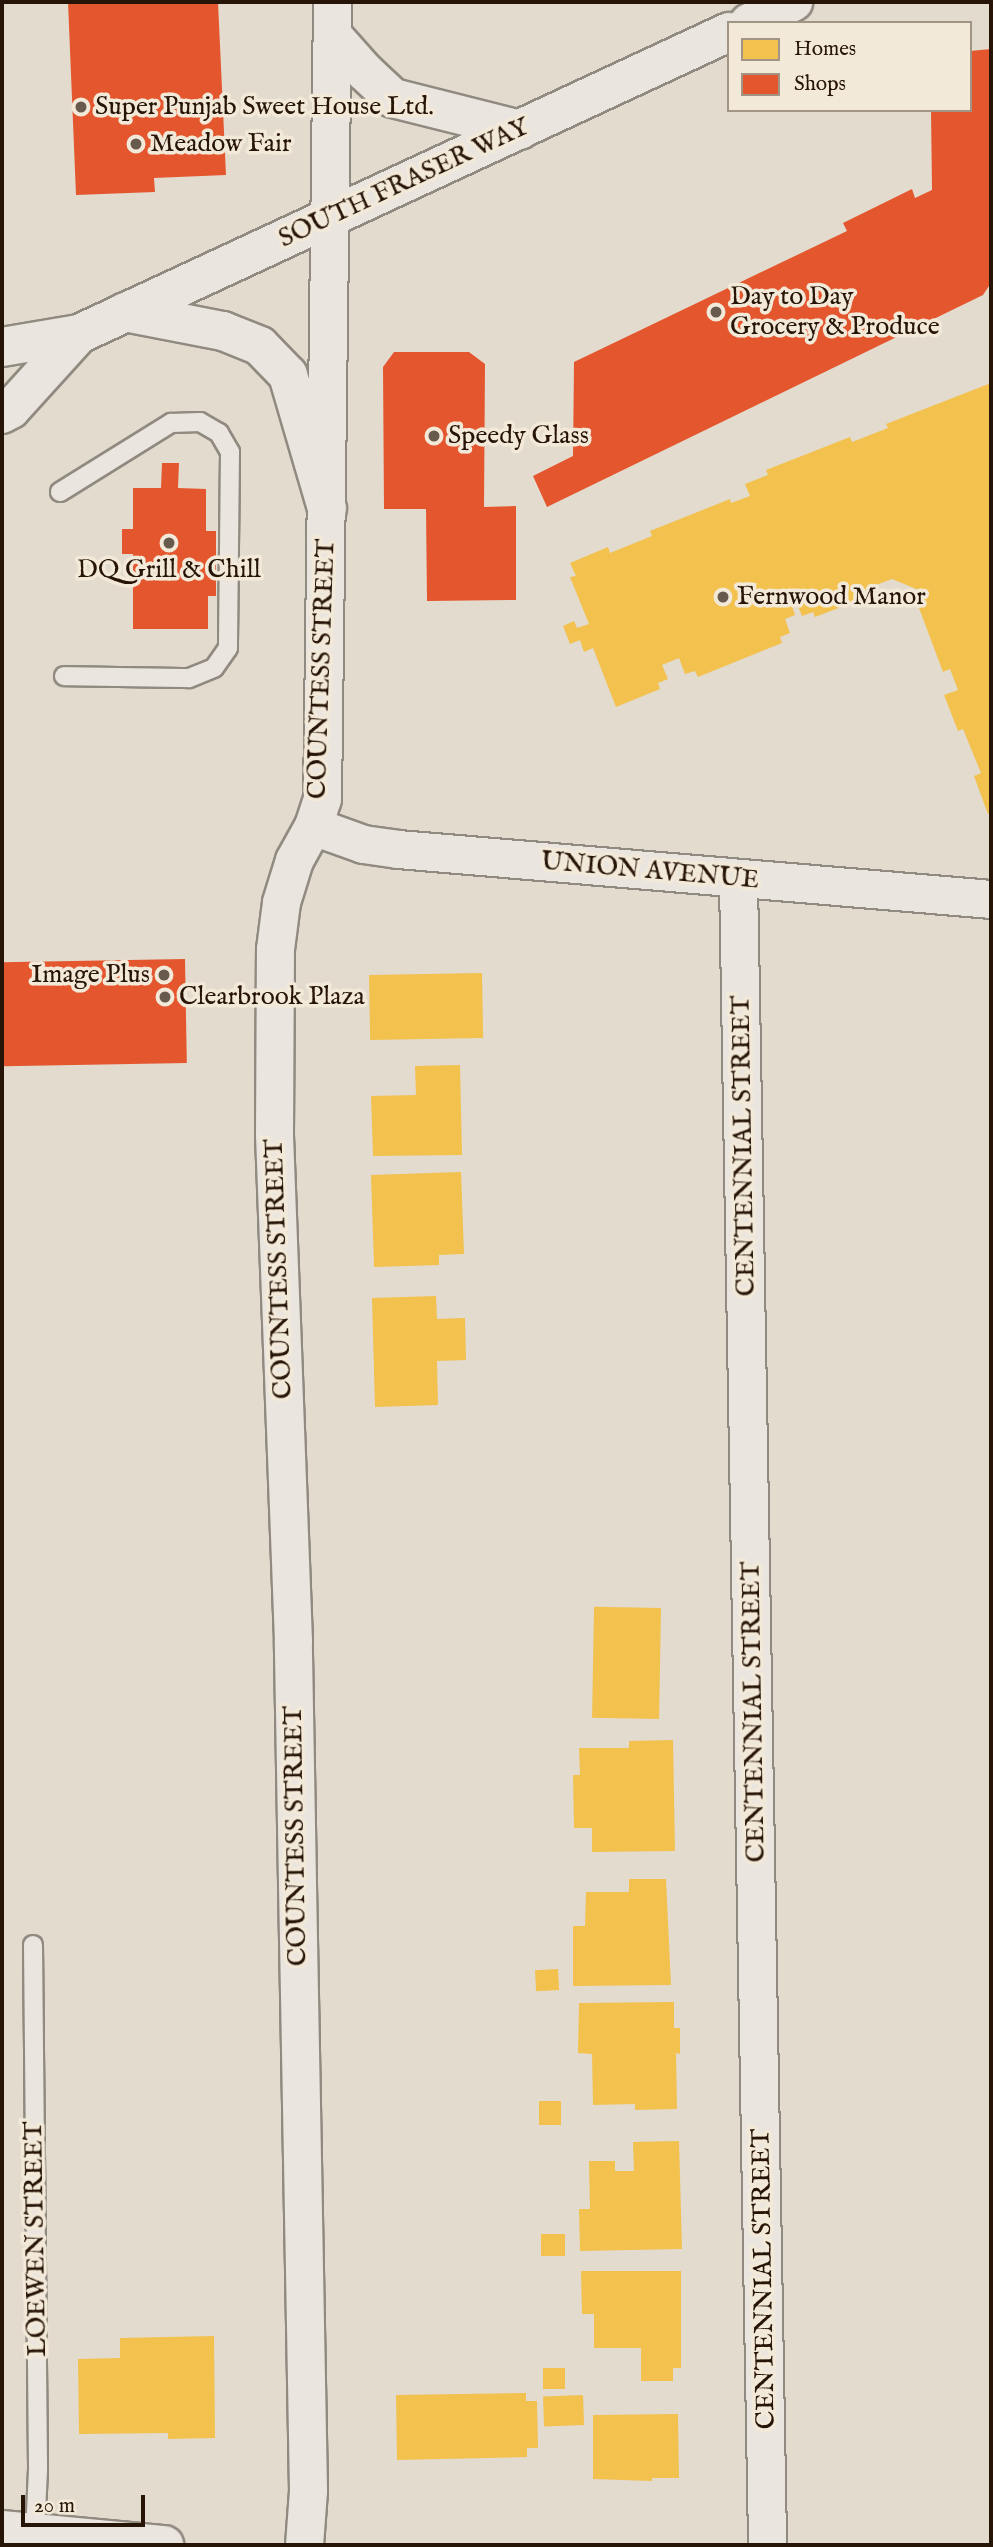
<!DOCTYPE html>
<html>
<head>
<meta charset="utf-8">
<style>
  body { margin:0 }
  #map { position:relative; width:993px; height:2547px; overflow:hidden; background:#e3dbce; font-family:"IM FELL English",serif }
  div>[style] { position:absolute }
  .homes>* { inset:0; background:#f2c14e; transform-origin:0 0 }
  .shops>* { inset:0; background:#e4572e; transform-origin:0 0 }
  .roads { filter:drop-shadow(2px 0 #908a80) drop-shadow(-2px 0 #908a80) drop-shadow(0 2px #908a80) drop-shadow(0 -2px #908a80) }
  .service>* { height:18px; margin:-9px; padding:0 9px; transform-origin:9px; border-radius:9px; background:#eae5de }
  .minor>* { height:37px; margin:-18.5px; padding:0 18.5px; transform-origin:18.5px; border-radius:18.5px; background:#eae5de }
  .tertiary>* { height:38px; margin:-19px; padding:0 19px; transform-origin:19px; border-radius:19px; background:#eae5de }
  .secondary>* { height:38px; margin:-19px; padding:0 19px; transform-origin:19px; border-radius:19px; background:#eae5de }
  .dots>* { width:19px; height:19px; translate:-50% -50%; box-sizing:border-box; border:4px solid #f3e9d9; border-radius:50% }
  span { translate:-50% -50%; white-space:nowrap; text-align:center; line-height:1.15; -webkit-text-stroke:7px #f3e9d9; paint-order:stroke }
  .poi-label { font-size:26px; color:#261407 }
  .left { translate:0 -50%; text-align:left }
  .right { translate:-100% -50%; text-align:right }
  .street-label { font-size:26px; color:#261407 }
  .frame { position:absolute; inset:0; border:4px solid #261407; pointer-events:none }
  .legend { position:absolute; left:727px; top:21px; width:245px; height:91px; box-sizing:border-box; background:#f3e9d9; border:2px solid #a19485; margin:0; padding:9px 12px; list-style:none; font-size:21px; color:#261407 }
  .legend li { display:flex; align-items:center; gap:14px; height:35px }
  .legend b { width:35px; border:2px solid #a19485 }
  .scale { position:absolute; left:21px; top:2495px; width:124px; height:32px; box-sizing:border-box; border:4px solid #261407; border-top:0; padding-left:9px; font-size:21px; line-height:24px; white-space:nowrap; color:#261407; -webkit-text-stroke:5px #f3e9d9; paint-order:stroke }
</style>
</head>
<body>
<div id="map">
  <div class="homes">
    <div style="clip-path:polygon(991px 383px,991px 813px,988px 814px,974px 776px,981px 773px,963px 729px,958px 731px,944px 695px,958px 690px,950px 669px,943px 672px,919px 608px,926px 605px,921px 591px,892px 579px,876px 585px,878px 593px,815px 617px,813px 612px,802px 616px,796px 601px,791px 603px,795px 615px,785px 619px,790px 633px,780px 637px,782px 643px,698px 677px,695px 671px,685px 674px,679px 658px,662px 665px,668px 679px,658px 683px,660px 689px,616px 707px,593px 648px,584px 652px,580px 640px,570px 644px,563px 626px,574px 621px,577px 628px,589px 624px,570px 577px,576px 576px,570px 563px,608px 547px,610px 553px,652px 536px,650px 531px,730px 499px,731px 503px,750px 496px,745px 484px,768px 475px,766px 470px,850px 437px,852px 442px,888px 428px,886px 424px)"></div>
    <div style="left:482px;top:973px;width:65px;height:113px;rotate:89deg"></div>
    <div style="clip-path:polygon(460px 1065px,462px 1155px,373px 1156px,371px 1096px,416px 1095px,415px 1066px)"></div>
    <div style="clip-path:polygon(461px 1172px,464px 1254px,439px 1255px,439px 1265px,374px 1267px,371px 1175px)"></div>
    <div style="clip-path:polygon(436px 1296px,437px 1319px,465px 1318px,466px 1360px,437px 1361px,438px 1405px,375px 1407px,372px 1298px)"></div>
    <div style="left:661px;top:1608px;width:111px;height:67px;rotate:91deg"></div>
    <div style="clip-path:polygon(673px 1740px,675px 1851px,592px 1852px,592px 1828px,574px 1828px,573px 1775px,580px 1775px,579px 1748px,629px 1748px,629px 1741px)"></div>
    <div style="clip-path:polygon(629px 1879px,666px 1879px,671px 1985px,573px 1986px,573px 1926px,585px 1926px,586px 1892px,629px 1892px)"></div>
    <div style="left:558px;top:1969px;width:21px;height:23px;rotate:87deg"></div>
    <div style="clip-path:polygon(674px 2002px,674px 2028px,680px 2028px,680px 2054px,676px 2053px,677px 2109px,635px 2110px,635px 2104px,593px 2105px,592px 2054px,578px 2053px,579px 2003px)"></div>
    <div style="left:539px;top:2101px;width:22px;height:24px"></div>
    <div style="clip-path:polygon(679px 2141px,682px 2249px,580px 2251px,579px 2209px,590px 2209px,589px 2161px,615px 2161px,615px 2171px,634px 2171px,633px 2142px)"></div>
    <div style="left:541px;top:2234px;width:24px;height:22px"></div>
    <div style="clip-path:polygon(581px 2271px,681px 2271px,681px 2368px,673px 2368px,673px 2381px,641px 2381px,641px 2348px,594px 2348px,594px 2314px,582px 2314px)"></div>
    <div style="clip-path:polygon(214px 2336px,215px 2438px,168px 2439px,168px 2433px,79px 2434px,78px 2359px,120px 2358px,120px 2338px)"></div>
    <div style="left:543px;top:2368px;width:22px;height:21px"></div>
    <div style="clip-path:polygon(526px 2393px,526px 2401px,537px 2401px,538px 2448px,527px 2448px,527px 2457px,397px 2460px,396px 2395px)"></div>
    <div style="left:583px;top:2395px;width:30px;height:40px;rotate:88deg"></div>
    <div style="clip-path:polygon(678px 2414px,679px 2478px,652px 2478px,652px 2481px,593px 2479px,593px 2415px)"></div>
  </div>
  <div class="shops">
    <div style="clip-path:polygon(68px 2px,218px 2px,226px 175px,154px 178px,155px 192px,76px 195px)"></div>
    <div style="clip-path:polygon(991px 49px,991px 283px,983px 295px,547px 507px,533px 476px,573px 456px,574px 362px,847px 231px,843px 223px,912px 189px,915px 198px,932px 190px,931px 110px,970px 110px,970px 51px)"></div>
    <div style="clip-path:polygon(394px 352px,469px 352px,485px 364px,484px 507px,516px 506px,516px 600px,427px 601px,426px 509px,384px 509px,383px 367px)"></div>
    <div style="clip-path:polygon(162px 463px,179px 463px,178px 488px,206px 489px,206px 531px,216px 531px,216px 596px,208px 596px,208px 629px,133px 629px,133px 554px,122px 554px,122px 529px,133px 529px,133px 488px,161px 488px)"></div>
    <div style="left:185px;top:959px;width:104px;height:183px;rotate:89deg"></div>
  </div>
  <div class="roads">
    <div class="service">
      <div style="left:60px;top:492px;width:131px;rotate:-31.9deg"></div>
      <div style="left:171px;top:423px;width:29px;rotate:-2deg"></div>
      <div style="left:200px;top:422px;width:22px;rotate:30deg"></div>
      <div style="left:219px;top:433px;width:22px;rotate:60deg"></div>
      <div style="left:230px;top:452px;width:196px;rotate:90.6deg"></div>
      <div style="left:228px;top:648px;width:24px;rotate:125deg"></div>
      <div style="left:214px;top:668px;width:27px;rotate:158deg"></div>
      <div style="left:189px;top:678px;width:125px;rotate:-179.1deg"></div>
      <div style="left:33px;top:1945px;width:525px;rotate:89.45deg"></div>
      <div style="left:38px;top:2470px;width:63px;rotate:92.7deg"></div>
    </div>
    <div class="minor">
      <div style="left:313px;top:826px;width:53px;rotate:19.8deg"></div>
      <div style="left:363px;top:844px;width:35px;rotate:8deg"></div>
      <div style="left:398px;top:849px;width:595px;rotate:4.82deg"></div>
      <div style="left:738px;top:880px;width:1665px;rotate:89deg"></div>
      <div style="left:304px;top:2545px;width:55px;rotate:-85.8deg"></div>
      <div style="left:308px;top:2490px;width:608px;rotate:-91.04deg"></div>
      <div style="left:297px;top:1882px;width:241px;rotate:-91deg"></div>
      <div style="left:293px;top:1641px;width:507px;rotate:-92.15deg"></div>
      <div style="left:274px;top:1134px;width:185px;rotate:-89.7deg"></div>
      <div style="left:275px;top:949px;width:47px;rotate:-82.7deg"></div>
      <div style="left:281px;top:902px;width:44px;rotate:-72.8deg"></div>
      <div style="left:294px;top:860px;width:39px;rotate:-61deg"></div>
      <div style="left:313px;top:826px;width:28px;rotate:-72deg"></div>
      <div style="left:322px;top:799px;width:797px;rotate:-89.28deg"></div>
    </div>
    <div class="tertiary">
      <div style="left:2px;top:2530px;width:163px;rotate:5.3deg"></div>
    </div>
    <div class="secondary">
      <div style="left:749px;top:23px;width:49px;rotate:-25.5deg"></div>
      <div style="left:333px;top:36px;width:48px;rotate:48.4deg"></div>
      <div style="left:365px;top:72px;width:38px;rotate:43deg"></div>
      <div style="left:393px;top:98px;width:131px;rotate:14.1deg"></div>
      <div style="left:125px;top:312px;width:100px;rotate:11deg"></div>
      <div style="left:223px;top:331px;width:40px;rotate:22deg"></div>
      <div style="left:260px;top:346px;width:40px;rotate:46deg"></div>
      <div style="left:288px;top:375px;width:139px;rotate:73.7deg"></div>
      <div style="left:2px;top:347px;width:78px;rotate:-9.6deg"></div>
      <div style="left:79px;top:334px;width:717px;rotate:-24.92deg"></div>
      <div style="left:2px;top:414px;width:10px;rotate:-29deg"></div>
      <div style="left:11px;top:409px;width:101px;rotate:-47.8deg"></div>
    </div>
  </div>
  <div class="dots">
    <div style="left:81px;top:107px;background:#685a4d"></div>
    <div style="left:136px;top:144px;background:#685a4d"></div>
    <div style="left:716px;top:312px;background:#685a4d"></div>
    <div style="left:434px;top:436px;background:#685a4d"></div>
    <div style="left:169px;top:543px;background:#685a4d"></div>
    <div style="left:723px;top:597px;background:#685a4d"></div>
    <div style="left:164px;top:975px;background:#685a4d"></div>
    <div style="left:165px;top:997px;background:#685a4d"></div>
  </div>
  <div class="poi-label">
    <span class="left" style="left:95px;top:107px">Super Punjab Sweet House Ltd.</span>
    <span class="left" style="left:150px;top:144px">Meadow Fair</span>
    <span class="left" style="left:730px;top:312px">Day to Day<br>Grocery &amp; Produce</span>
    <span class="left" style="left:448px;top:436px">Speedy Glass</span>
    <span style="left:169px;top:570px">DQ Grill &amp; Chill</span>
    <span class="left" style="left:737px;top:597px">Fernwood Manor</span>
    <span class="right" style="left:150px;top:975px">Image Plus</span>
    <span class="left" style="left:179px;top:997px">Clearbrook Plaza</span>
  </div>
  <div class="street-label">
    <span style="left:404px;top:183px;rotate:-25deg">SOUTH FRASER WAY</span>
    <span style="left:322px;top:669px;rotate:-88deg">COUNTESS STREET</span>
    <span style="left:650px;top:871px;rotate:5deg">UNION AVENUE</span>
    <span style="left:744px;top:1146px;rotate:-91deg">CENTENNIAL STREET</span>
    <span style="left:279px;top:1269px;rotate:-92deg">COUNTESS STREET</span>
    <span style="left:754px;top:1712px;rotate:-91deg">CENTENNIAL STREET</span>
    <span style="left:296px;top:1836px;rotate:-91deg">COUNTESS STREET</span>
    <span style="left:36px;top:2239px;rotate:-91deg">LOEWEN STREET</span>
    <span style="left:764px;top:2279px;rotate:-91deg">CENTENNIAL STREET</span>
  </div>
  <div class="frame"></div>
  <ul class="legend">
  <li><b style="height:19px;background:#f2c14e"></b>Homes</li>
  <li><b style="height:19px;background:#e4572e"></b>Shops</li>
  </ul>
  <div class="scale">20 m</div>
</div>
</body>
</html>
